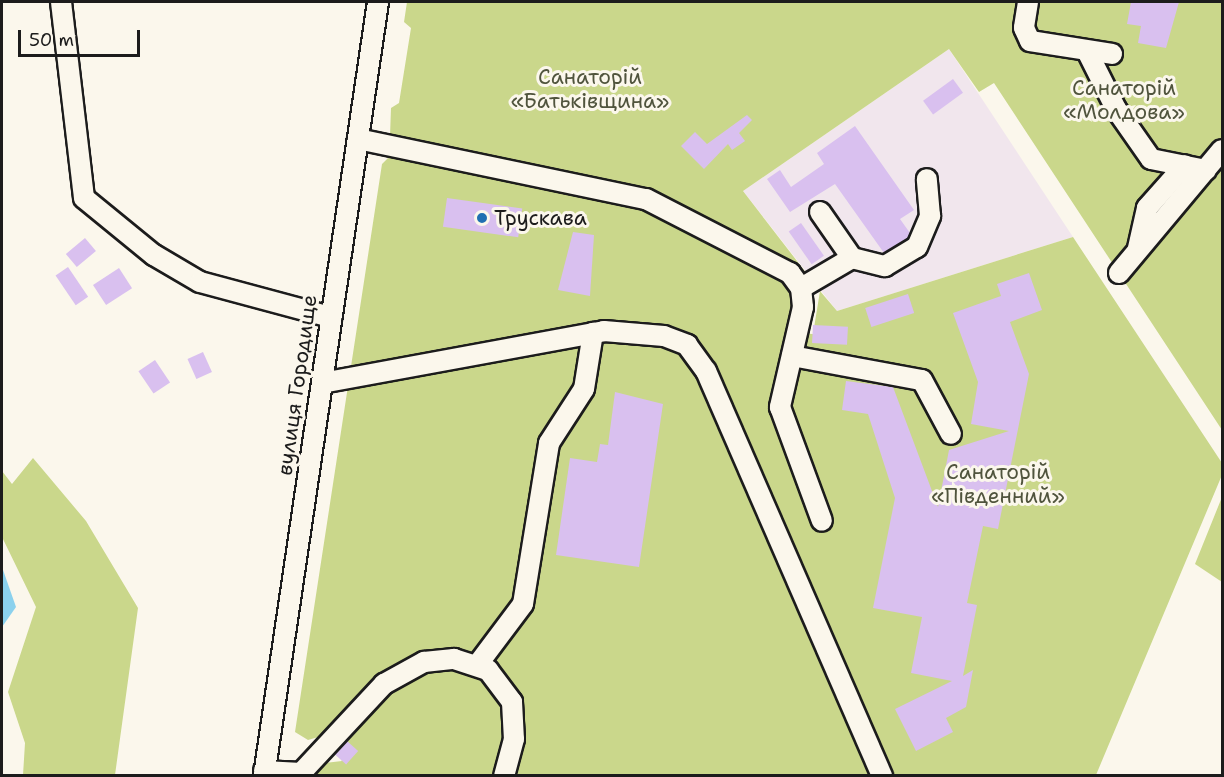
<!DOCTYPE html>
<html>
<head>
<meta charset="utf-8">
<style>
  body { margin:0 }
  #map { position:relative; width:1224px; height:777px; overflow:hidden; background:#fbf7ec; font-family:"Shantell Sans",sans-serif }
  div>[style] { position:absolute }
  .built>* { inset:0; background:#f1e6ed }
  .green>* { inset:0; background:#cad78b }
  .water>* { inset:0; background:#8bd1ed }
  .building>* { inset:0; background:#d9c0ef; transform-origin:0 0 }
  .roads { filter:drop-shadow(2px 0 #1c1c1c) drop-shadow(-2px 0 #1c1c1c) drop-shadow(0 2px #1c1c1c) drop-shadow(0 -2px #1c1c1c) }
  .minor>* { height:20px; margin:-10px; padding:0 10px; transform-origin:10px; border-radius:10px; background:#fbf7ec }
  .dots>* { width:16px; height:16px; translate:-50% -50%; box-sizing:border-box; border:3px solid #fbf7ec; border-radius:50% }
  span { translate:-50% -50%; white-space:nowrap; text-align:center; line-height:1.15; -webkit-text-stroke:6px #fbf7ec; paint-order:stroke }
  .park-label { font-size:21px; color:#50543d }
  .poi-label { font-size:21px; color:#1c1c1c }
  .left { translate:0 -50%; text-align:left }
  .street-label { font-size:21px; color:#1c1c1c }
  .frame { position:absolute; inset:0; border:3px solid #1c1c1c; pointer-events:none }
  .scale { position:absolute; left:18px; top:30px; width:122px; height:27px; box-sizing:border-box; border:3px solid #1c1c1c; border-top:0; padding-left:8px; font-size:18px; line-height:21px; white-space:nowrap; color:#1c1c1c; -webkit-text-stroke:4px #fbf7ec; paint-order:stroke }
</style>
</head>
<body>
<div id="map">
  <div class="built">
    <div style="clip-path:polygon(949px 49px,1073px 237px,837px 311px,743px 191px)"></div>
  </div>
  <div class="green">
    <div style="clip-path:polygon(407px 2px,1222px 2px,1222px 430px,994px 83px,979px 92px,949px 49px,743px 191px,807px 274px,654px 194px,390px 136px,391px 108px,399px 103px,411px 28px,404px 22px)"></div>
    <div style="clip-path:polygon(392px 154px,644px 206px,777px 274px,794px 291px,791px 333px,813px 334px,820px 291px,837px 311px,1073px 237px,1222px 463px,1222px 475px,1096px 775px,306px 775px,316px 764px,342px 761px,325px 735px,308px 740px,295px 732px,382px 164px)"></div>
    <div style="clip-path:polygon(33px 458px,86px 521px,138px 608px,115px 775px,23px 775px,25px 743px,8px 692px,36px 607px,2px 537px,2px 471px,12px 484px)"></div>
    <div style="clip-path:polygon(1222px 497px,1222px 613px,1222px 582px,1195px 564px)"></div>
  </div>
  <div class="water">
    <div style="clip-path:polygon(2px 567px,16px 607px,2px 627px)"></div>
  </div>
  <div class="building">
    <div style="clip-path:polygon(1131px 2px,1179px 2px,1166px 48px,1138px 43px,1141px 26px,1127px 24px)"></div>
    <div style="left:953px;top:79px;width:17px;height:37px;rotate:54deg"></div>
    <div style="clip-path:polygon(747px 115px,752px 120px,739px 133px,745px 141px,732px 150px,728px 144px,704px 169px,681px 146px,695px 132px,707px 144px)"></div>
    <div style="clip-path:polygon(855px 126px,914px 210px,900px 219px,910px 233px,907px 239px,884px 253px,835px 184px,790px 212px,767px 179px,780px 170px,791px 187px,824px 164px,817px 153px)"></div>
    <div style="left:447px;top:198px;width:76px;height:29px;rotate:8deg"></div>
    <div style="left:801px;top:223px;width:40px;height:15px;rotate:55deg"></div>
    <div style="clip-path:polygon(573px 232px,594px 235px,590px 296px,558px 290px)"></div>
    <div style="left:85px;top:238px;width:17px;height:25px;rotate:50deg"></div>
    <div style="left:68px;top:267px;width:36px;height:15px;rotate:56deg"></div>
    <div style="left:119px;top:268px;width:24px;height:31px;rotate:57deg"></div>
    <div style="clip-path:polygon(1029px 273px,1042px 310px,1010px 322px,1029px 374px,998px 529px,983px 526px,967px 603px,977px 605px,963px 676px,973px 670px,966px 707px,946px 718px,953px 732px,916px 751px,895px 709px,952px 681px,911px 673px,922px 617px,873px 608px,895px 498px,868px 414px,842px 410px,846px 381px,893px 387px,938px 507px,949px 450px,1009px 431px,971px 424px,978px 382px,953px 313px,1001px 296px,997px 284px)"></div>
    <div style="left:908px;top:294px;width:20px;height:45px;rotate:72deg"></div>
    <div style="left:813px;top:325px;width:35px;height:18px;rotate:3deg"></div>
    <div style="left:203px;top:352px;width:22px;height:17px;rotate:66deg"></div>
    <div style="left:155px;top:360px;width:27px;height:20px;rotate:56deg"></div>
    <div style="clip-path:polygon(615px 392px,663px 404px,639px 567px,556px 555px,570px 458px,597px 462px,600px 444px,608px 445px)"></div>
    <div style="left:347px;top:741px;width:15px;height:18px;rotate:42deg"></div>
  </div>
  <div class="roads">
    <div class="minor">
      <div style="left:61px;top:2px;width:197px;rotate:83.3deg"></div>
      <div style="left:84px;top:198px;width:90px;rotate:39.2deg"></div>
      <div style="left:154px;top:255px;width:53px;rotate:30.4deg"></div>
      <div style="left:200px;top:282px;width:136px;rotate:15deg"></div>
      <div style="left:1028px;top:2px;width:26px;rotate:99deg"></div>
      <div style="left:1024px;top:28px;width:14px;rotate:65deg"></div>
      <div style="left:1030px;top:41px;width:83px;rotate:9deg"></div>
      <div style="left:1087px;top:51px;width:65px;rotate:63.4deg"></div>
      <div style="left:1116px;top:109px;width:61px;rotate:55deg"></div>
      <div style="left:1151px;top:159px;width:56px;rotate:11.3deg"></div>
      <div style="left:358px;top:139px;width:294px;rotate:11.8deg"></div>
      <div style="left:646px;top:199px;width:162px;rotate:27.2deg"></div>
      <div style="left:790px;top:273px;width:19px;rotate:54deg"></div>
      <div style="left:801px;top:288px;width:19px;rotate:84deg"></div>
      <div style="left:803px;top:307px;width:103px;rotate:103deg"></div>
      <div style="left:780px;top:407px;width:121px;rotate:69.8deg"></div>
      <div style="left:1138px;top:248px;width:41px;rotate:-77.3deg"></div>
      <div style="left:1147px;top:208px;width:57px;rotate:-48.5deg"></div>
      <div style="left:852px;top:258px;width:34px;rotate:14deg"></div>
      <div style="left:885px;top:266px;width:37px;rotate:-31deg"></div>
      <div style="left:917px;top:247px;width:34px;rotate:-67deg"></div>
      <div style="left:930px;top:216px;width:37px;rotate:-95deg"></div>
      <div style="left:1119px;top:273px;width:160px;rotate:-50.1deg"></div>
      <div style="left:801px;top:288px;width:59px;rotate:-30.5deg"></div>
      <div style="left:852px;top:258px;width:56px;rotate:-124.8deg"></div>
      <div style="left:792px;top:356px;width:132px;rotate:10.5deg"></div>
      <div style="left:922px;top:380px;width:61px;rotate:61.8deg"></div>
      <div style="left:322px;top:383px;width:287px;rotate:-10.4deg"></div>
      <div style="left:604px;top:331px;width:60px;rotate:4.8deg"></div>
      <div style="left:664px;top:336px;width:25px;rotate:21deg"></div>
      <div style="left:687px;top:345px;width:32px;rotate:54deg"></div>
      <div style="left:706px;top:371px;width:442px;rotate:66.5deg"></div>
      <div style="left:478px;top:664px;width:75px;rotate:-53.1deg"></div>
      <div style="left:523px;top:604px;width:163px;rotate:-80.8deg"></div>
      <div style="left:549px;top:443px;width:64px;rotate:-57.1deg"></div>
      <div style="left:584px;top:389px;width:57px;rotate:-80.9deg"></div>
      <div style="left:264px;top:771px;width:37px;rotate:3deg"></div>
      <div style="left:301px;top:773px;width:122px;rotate:-47deg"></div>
      <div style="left:384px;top:684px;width:46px;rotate:-28.8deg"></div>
      <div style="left:424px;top:662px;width:30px;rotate:-6deg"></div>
      <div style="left:454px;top:659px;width:36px;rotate:18deg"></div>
      <div style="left:488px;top:670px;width:40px;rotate:53deg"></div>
      <div style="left:512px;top:702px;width:37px;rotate:87deg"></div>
      <div style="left:514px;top:739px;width:38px;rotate:105deg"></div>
      <div style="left:264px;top:776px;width:782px;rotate:-81.62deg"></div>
    </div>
  </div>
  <div class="dots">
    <div style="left:482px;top:218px;background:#1f6fb2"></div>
  </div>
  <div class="park-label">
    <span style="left:590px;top:89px">Санаторій<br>«Батьківщина»</span>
    <span style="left:1124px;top:100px">Санаторій<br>«Молдова»</span>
    <span style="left:998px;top:484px">Санаторій<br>«Південний»</span>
  </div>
  <div class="poi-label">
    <span class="left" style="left:494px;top:218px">Трускава</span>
  </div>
  <div class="street-label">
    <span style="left:297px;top:385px;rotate:-82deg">вулиця Городище</span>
  </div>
  <div class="frame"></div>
  <div class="scale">50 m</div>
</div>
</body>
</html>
